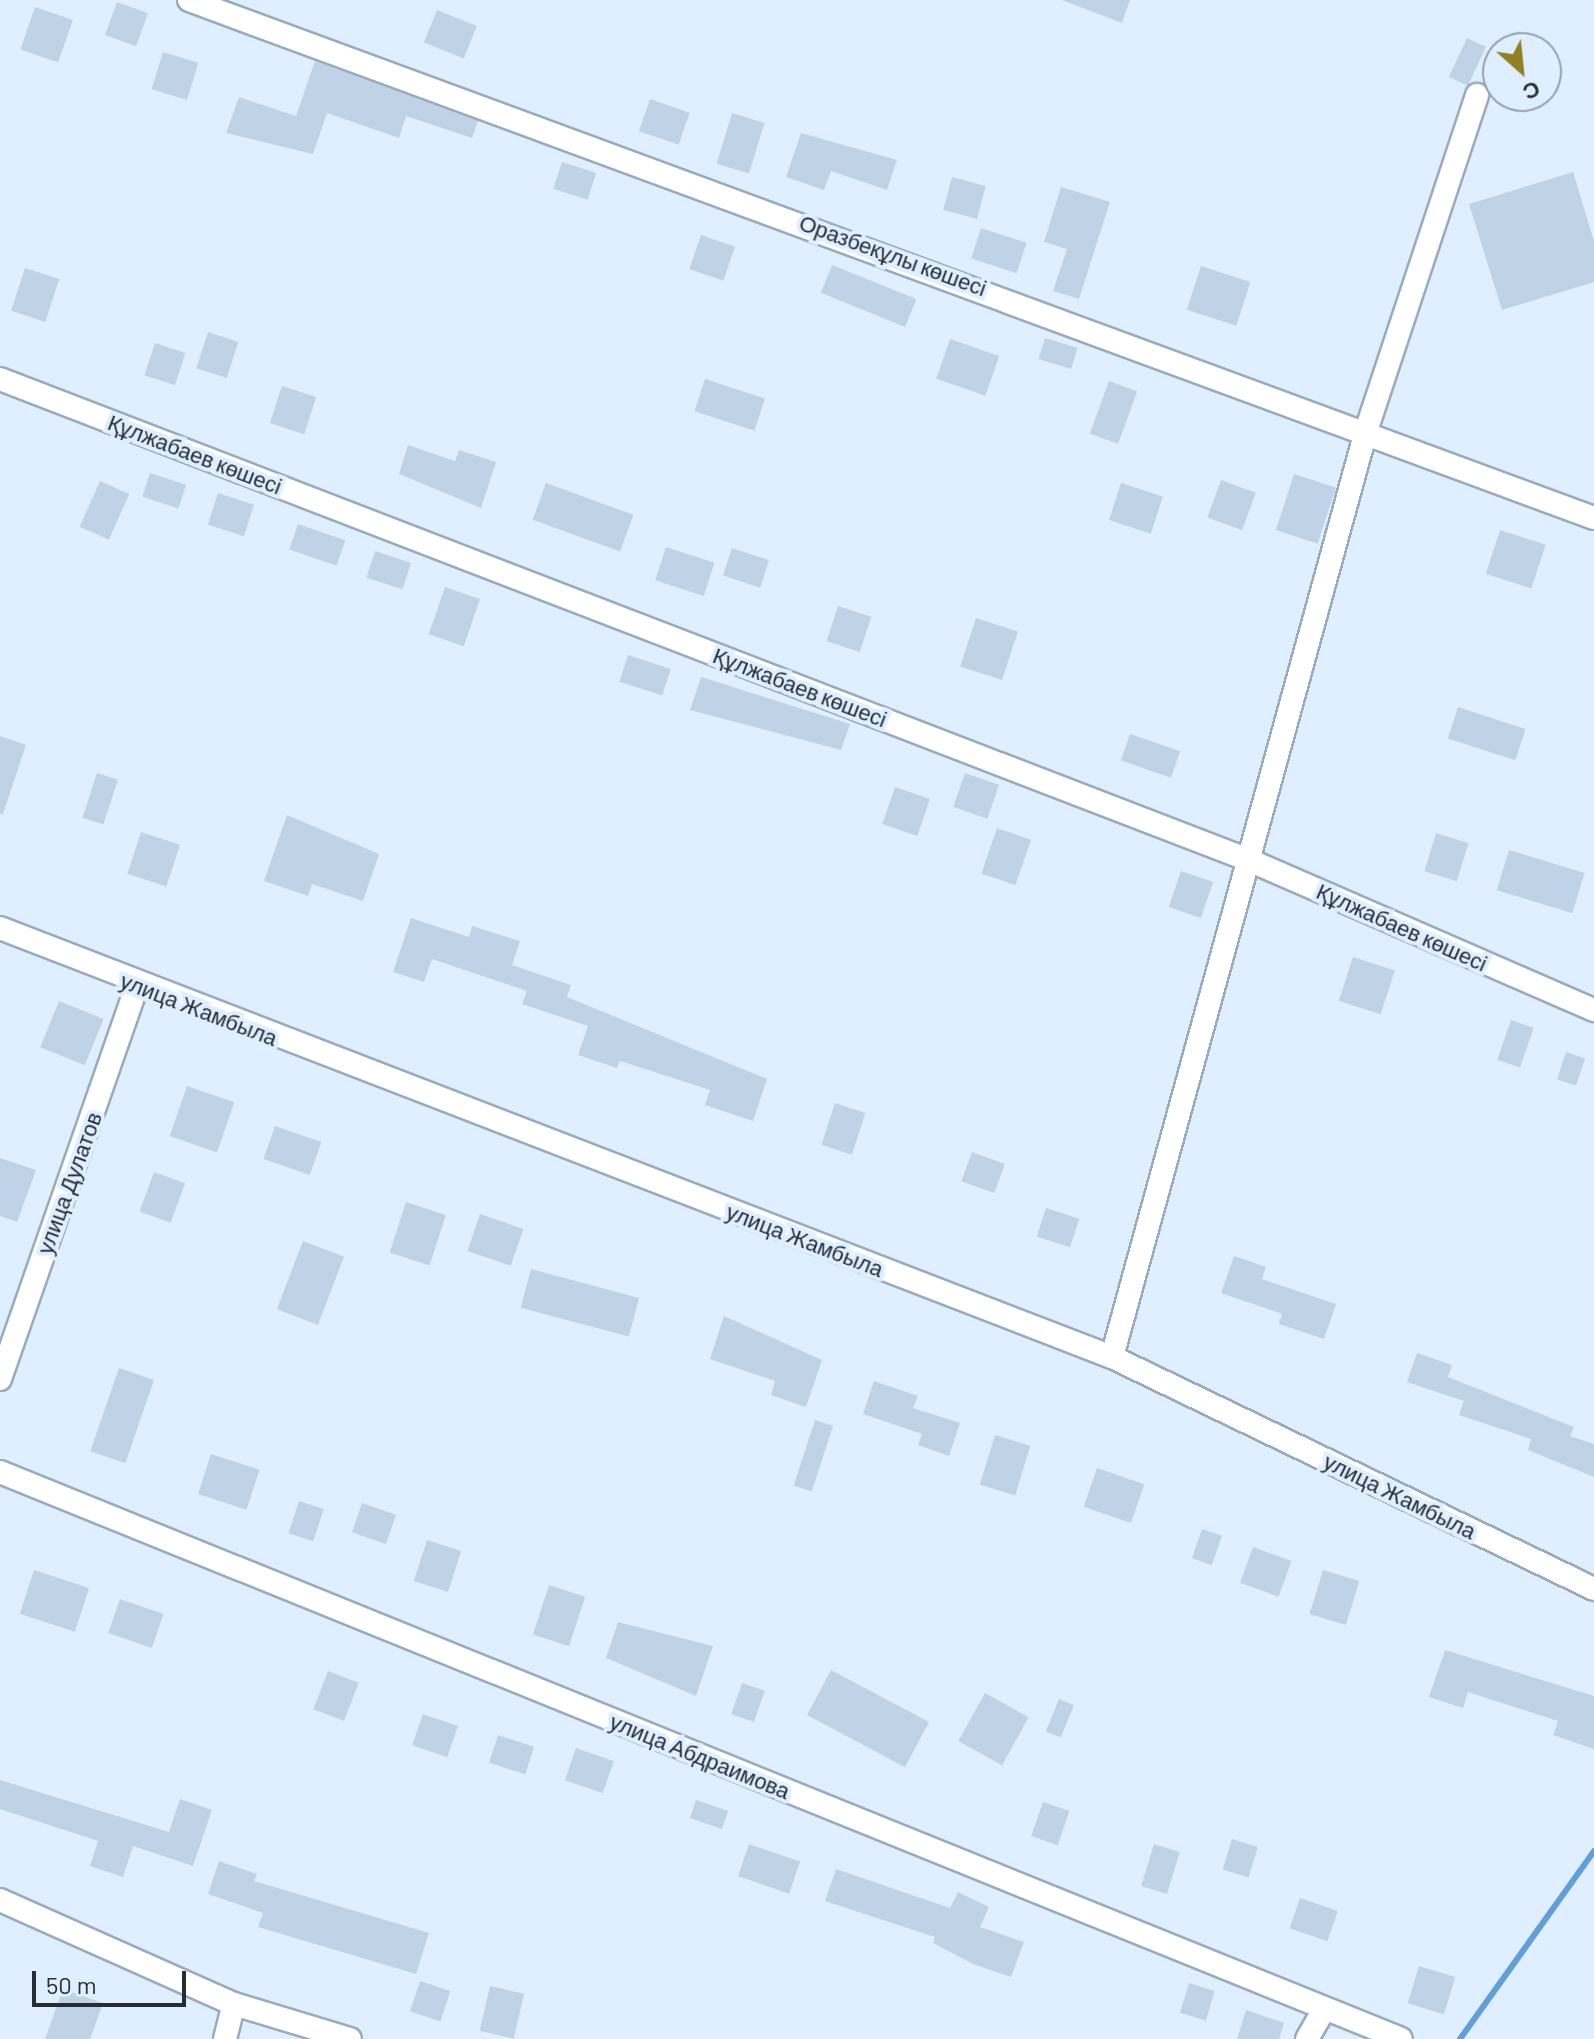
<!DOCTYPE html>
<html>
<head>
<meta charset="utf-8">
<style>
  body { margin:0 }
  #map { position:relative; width:1594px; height:2039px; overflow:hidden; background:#e0efff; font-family:Barlow,sans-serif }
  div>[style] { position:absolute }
  .stream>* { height:6px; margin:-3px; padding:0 3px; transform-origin:3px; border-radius:3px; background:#639ed7 }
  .building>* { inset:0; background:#c0d3e6; transform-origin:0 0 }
  .roads { filter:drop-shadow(2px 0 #99abbd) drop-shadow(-2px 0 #99abbd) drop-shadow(0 2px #99abbd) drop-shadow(0 -2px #99abbd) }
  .minor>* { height:22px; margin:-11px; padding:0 11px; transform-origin:11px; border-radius:11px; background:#fff }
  span { translate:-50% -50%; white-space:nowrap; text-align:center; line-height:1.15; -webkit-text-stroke:8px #e0efff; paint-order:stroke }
  .street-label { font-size:22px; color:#262d35 }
  .north { position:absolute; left:1482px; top:32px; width:80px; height:80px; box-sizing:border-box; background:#e0efff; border:2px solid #96a1ae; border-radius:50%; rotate:153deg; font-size:22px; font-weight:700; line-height:32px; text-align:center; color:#262d35 }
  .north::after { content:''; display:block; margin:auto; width:28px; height:36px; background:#8f7f26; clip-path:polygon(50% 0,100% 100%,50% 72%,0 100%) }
  .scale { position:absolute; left:32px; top:1971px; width:154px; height:36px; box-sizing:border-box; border:4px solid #262d35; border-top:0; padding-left:10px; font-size:24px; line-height:28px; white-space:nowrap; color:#262d35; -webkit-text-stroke:6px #e0efff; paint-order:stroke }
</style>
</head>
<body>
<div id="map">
  <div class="stream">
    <div style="left:1460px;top:2039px;width:231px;rotate:-54.5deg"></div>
  </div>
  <div class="building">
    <div style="clip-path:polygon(1062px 0,1130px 0,1122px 23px)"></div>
    <div style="left:117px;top:2px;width:33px;height:35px;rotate:20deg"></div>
    <div style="left:35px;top:7px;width:40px;height:45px;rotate:19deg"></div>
    <div style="left:437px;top:10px;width:43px;height:35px;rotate:22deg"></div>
    <div style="left:1467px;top:38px;width:21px;height:43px;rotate:25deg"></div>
    <div style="left:163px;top:52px;width:37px;height:39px;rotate:17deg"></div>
    <div style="clip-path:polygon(315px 61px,478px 121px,472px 138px,406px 116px,399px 138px,327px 113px,313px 154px,226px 133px,239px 97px,296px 116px)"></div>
    <div style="left:650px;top:99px;width:42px;height:34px;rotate:19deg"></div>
    <div style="left:732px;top:113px;width:34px;height:53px;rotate:17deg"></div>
    <div style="clip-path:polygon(801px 133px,897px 160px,887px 190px,831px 171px,824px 190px,786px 177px)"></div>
    <div style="left:562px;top:162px;width:36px;height:28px;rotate:18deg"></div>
    <div style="clip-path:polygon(1573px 172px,1594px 241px,1594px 282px,1502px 310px,1469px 204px)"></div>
    <div style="left:952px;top:177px;width:35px;height:34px;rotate:15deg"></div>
    <div style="clip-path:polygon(1061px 187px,1110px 202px,1079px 299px,1053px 291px,1067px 249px,1044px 242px)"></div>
    <div style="left:981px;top:228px;width:48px;height:32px;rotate:18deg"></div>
    <div style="left:701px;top:235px;width:36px;height:36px;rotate:19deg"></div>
    <div style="left:832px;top:265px;width:91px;height:30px;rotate:22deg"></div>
    <div style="left:1201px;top:266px;width:52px;height:46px;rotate:18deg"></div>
    <div style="left:25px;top:268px;width:36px;height:45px;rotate:18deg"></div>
    <div style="left:208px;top:332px;width:32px;height:38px;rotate:18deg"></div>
    <div style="left:1045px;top:338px;width:34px;height:22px;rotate:17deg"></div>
    <div style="left:950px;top:339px;width:52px;height:42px;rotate:19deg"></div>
    <div style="left:155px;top:343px;width:32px;height:34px;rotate:18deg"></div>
    <div style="left:705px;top:379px;width:63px;height:34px;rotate:18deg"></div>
    <div style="left:1109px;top:381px;width:30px;height:56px;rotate:20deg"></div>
    <div style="left:282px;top:386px;width:36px;height:39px;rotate:18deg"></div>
    <div style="clip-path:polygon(408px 445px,455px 461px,459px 450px,496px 462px,481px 508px,399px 474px)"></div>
    <div style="left:150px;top:473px;width:38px;height:25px;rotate:18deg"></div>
    <div style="left:1294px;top:474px;width:44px;height:59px;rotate:18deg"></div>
    <div style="left:1221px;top:480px;width:37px;height:40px;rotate:20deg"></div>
    <div style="left:100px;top:481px;width:32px;height:50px;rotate:24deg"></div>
    <div style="left:546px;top:483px;width:93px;height:39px;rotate:20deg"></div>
    <div style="left:1121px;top:483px;width:44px;height:39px;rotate:18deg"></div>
    <div style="left:218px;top:493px;width:38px;height:33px;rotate:18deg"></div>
    <div style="left:298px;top:524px;width:50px;height:27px;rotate:19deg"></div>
    <div style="left:1500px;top:530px;width:48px;height:46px;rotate:18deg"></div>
    <div style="left:666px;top:547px;width:51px;height:35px;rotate:18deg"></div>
    <div style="left:732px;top:548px;width:39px;height:29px;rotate:18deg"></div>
    <div style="left:375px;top:551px;width:38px;height:28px;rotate:18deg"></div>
    <div style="left:445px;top:587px;width:37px;height:50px;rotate:19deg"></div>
    <div style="left:838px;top:606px;width:35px;height:37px;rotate:18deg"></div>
    <div style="left:976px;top:618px;width:44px;height:51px;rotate:18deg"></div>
    <div style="left:628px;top:655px;width:45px;height:28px;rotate:18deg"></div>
    <div style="clip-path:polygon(701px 677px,850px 724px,841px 750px,690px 710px)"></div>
    <div style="left:1458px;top:707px;width:71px;height:33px;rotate:18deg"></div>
    <div style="left:1130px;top:734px;width:53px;height:28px;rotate:19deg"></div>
    <div style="clip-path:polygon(0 736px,26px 745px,3px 814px,0 814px)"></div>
    <div style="left:97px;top:773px;width:22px;height:47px;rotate:18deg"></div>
    <div style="left:965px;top:773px;width:36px;height:36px;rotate:19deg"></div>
    <div style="left:895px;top:787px;width:37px;height:39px;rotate:19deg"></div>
    <div style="clip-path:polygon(287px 815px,379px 854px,363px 901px,312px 884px,308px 896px,264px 881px)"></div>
    <div style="left:997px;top:828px;width:36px;height:48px;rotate:19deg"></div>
    <div style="left:141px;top:832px;width:41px;height:44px;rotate:18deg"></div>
    <div style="left:1436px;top:833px;width:34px;height:40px;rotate:17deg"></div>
    <div style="left:1509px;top:850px;width:79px;height:42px;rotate:17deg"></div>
    <div style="left:1181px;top:871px;width:34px;height:38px;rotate:19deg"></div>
    <div style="clip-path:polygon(411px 918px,469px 937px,472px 926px,520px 941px,512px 965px,571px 985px,567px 997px,767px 1079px,753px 1121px,705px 1105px,710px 1090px,620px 1061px,617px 1068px,578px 1055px,588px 1026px,522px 1004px,527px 991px,432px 959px,424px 982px,393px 972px)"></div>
    <div style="left:1353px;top:957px;width:44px;height:46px;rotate:18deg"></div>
    <div style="left:59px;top:1001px;width:48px;height:50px;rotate:22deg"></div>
    <div style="left:1511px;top:1020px;width:24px;height:42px;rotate:19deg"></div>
    <div style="left:1566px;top:1052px;width:20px;height:29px;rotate:18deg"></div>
    <div style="left:187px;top:1086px;width:50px;height:53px;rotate:19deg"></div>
    <div style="left:835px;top:1103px;width:32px;height:44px;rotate:18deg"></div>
    <div style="left:275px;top:1126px;width:49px;height:35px;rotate:19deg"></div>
    <div style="left:972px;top:1152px;width:35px;height:31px;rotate:20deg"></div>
    <div style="clip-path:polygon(0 1158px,36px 1170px,17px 1222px,0 1216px)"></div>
    <div style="left:154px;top:1172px;width:33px;height:42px;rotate:20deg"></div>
    <div style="left:406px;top:1202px;width:42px;height:53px;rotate:18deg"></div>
    <div style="left:1046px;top:1208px;width:35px;height:30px;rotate:18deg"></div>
    <div style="left:480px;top:1214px;width:46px;height:39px;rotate:19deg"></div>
    <div style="left:303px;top:1241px;width:44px;height:73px;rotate:21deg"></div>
    <div style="clip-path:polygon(1234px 1256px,1266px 1267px,1262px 1279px,1336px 1304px,1324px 1339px,1279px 1324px,1282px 1314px,1221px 1293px)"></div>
    <div style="left:531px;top:1269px;width:112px;height:40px;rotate:15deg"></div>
    <div style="clip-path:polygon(724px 1316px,822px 1360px,806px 1407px,771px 1395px,775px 1381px,710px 1359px)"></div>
    <div style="clip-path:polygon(1417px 1353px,1452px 1365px,1448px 1377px,1574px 1427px,1570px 1436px,1594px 1444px,1594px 1477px,1528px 1450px,1531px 1439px,1459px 1415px,1464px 1401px,1407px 1382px)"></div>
    <div style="left:119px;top:1368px;width:37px;height:88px;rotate:19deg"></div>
    <div style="clip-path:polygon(874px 1381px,918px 1396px,913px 1408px,960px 1423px,949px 1456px,918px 1445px,922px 1434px,863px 1414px)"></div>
    <div style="left:815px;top:1420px;width:19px;height:69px;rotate:18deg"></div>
    <div style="left:995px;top:1435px;width:37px;height:52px;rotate:17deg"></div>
    <div style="left:211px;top:1454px;width:51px;height:42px;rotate:18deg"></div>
    <div style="left:1097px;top:1468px;width:50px;height:41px;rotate:19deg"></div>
    <div style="left:299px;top:1501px;width:26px;height:34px;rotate:18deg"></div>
    <div style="left:362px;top:1503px;width:36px;height:31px;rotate:19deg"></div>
    <div style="left:1202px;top:1529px;width:21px;height:31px;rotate:19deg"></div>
    <div style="left:427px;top:1540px;width:36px;height:43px;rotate:18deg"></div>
    <div style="left:1253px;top:1547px;width:41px;height:38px;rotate:20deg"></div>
    <div style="left:34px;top:1570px;width:58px;height:46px;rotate:18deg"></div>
    <div style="left:1323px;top:1570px;width:38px;height:46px;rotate:17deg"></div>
    <div style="left:549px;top:1585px;width:38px;height:52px;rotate:18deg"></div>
    <div style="left:120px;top:1599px;width:46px;height:36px;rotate:19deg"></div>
    <div style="clip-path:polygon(618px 1622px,713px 1646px,696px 1696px,606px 1658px)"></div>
    <div style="clip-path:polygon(1445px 1650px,1594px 1696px,1594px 1749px,1553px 1735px,1558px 1721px,1468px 1692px,1463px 1708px,1429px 1697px)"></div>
    <div style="left:831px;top:1670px;width:111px;height:51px;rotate:28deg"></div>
    <div style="left:328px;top:1671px;width:33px;height:41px;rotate:21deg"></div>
    <div style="left:742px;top:1683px;width:24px;height:33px;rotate:19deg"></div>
    <div style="left:985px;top:1693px;width:50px;height:55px;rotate:29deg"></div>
    <div style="left:1059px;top:1699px;width:16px;height:35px;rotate:22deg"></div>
    <div style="left:423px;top:1714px;width:37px;height:33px;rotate:19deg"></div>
    <div style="left:498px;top:1735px;width:38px;height:29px;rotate:18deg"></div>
    <div style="left:576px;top:1748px;width:40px;height:34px;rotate:19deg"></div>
    <div style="clip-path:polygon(0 1780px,169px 1832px,180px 1799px,212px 1810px,193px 1866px,133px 1846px,123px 1877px,90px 1866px,98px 1841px,0 1809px)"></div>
    <div style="left:696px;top:1800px;width:34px;height:19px;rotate:19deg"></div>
    <div style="left:1043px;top:1802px;width:28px;height:36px;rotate:19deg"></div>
    <div style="left:1232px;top:1839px;width:27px;height:32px;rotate:17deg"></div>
    <div style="left:749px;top:1844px;width:54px;height:34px;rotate:19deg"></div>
    <div style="left:1154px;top:1844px;width:27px;height:44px;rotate:17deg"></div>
    <div style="clip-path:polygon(219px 1861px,257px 1874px,254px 1881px,429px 1933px,416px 1974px,258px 1927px,263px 1913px,208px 1894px)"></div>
    <div style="clip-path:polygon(836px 1869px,950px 1908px,958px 1892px,989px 1907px,980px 1927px,1024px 1942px,1011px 1977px,973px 1964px,933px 1943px,935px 1937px,825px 1901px)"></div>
    <div style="left:1300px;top:1898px;width:40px;height:32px;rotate:19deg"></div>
    <div style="left:1419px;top:1966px;width:38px;height:39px;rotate:17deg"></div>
    <div style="left:420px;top:1981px;width:32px;height:32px;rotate:18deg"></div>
    <div style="left:1189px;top:1983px;width:27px;height:31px;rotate:17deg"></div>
    <div style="left:490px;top:1986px;width:35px;height:46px;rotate:13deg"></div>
    <div style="clip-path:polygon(63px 1989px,103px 2003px,90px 2039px,45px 2039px)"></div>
    <div style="clip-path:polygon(1246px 2010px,1284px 2023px,1279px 2039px,1237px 2039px)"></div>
  </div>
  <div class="roads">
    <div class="minor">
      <div style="left:189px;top:0;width:1497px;rotate:20.24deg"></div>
      <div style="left:0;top:379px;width:1341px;rotate:21.07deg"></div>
      <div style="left:1251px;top:861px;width:374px;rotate:23.5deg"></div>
      <div style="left:0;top:928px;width:1192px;rotate:21.1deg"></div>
      <div style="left:1112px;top:1357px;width:535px;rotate:25.7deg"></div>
      <div style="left:1112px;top:1357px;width:960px;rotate:-74.66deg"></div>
      <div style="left:1366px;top:431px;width:354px;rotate:-71.7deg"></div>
      <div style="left:0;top:1379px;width:416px;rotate:-70.8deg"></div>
      <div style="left:0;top:1472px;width:1511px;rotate:22.03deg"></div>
      <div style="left:0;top:1900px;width:256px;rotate:24deg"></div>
      <div style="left:234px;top:2004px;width:121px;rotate:16.8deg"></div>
      <div style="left:225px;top:2039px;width:36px;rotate:-76deg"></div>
      <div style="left:1307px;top:2039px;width:34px;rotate:-60deg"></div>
    </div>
  </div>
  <div class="street-label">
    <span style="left:893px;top:255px;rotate:20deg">Оразбекұлы көшесі</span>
    <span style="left:195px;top:454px;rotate:21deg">Құлжабаев көшесі</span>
    <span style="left:800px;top:687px;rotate:21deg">Құлжабаев көшесі</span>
    <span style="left:1402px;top:927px;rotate:24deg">Құлжабаев көшесі</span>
    <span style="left:199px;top:1009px;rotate:21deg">улица Жамбыла</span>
    <span style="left:69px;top:1183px;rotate:-70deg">улица Дулатов</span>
    <span style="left:805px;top:1240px;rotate:21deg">улица Жамбыла</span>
    <span style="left:1400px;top:1496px;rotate:26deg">улица Жамбыла</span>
    <span style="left:700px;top:1756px;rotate:22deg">улица Абдраимова</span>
  </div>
  <div class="north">С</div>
  <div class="scale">50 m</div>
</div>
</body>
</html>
